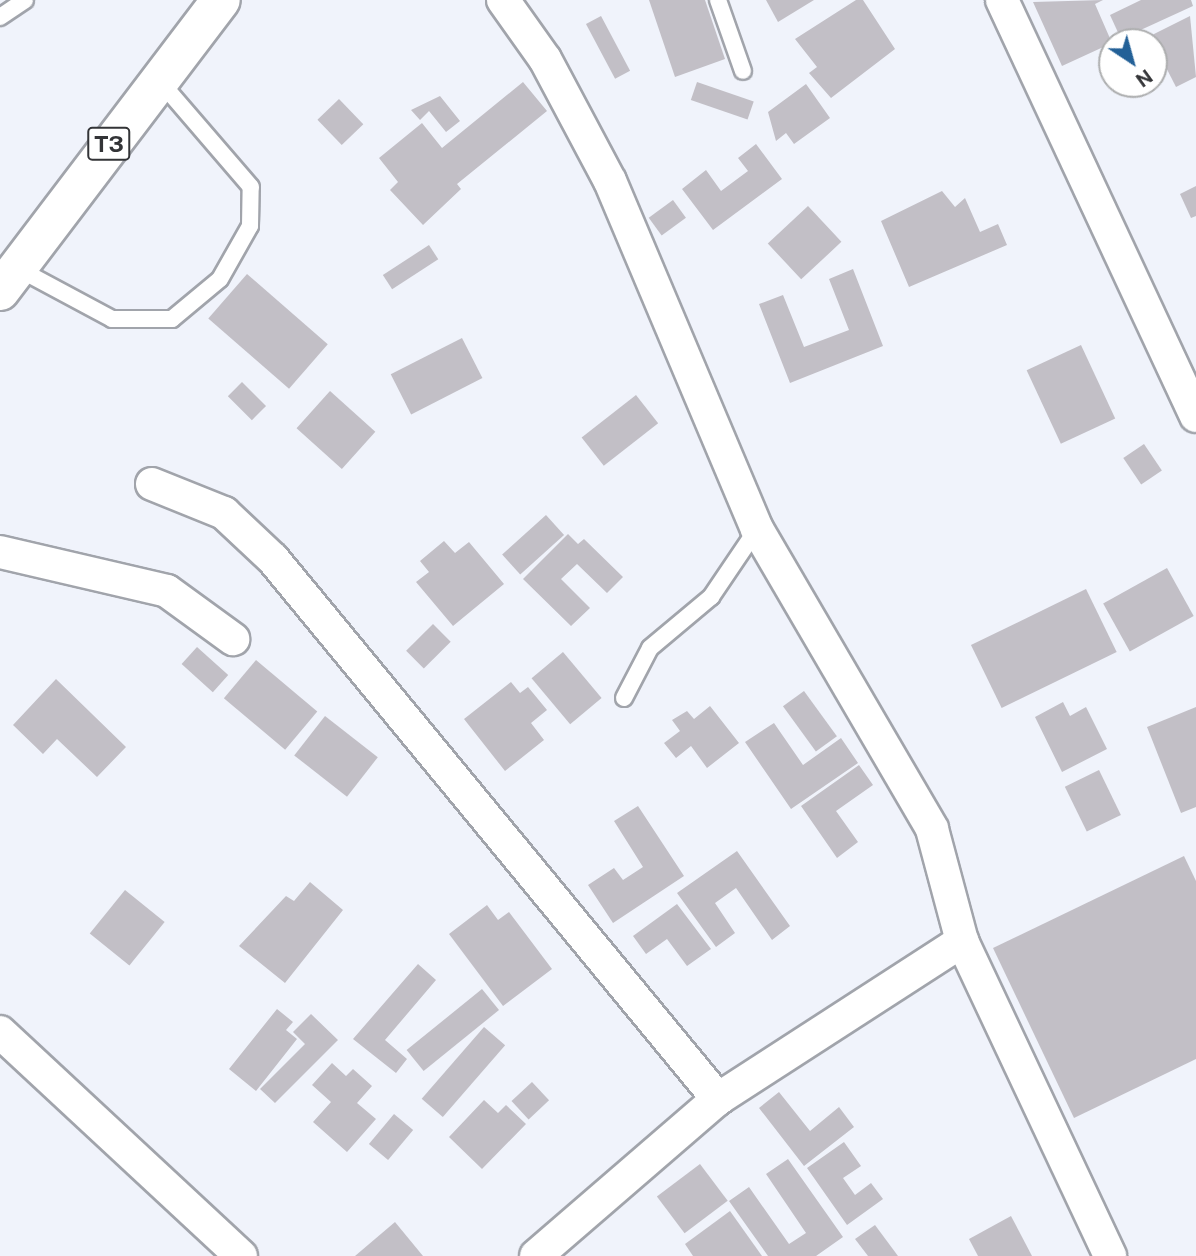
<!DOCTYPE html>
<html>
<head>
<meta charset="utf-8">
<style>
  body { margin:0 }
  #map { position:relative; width:1196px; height:1256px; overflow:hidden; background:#f0f3fb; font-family:"Public Sans",sans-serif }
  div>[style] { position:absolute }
  .building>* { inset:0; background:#c2bfc6; transform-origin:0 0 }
  .roads { filter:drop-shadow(2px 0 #a1a4ab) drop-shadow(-2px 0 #a1a4ab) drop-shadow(0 2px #a1a4ab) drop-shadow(0 -2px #a1a4ab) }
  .service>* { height:16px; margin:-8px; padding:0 8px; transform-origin:8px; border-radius:8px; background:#fff }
  .minor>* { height:32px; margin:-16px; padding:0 16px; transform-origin:16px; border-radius:16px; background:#fff }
  .trunk>* { height:38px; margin:-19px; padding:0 19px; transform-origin:19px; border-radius:19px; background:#fff }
  span { translate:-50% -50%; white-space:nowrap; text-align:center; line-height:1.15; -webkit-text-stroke:7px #fff; paint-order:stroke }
  .shield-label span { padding:2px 5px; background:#fff; border:2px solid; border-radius:5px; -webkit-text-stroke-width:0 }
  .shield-label { font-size:23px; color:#333437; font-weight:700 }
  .north { position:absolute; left:1098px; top:28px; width:70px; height:70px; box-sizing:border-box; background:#fff; border:2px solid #adaeaf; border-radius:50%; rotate:144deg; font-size:19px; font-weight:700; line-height:28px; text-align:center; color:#333437 }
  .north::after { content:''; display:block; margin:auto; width:24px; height:32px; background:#236097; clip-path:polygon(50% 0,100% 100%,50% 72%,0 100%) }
</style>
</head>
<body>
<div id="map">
  <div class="building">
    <div style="clip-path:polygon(649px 0,705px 0,725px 59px,675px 77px)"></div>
    <div style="clip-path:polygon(766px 0,814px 0,778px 22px)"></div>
    <div style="clip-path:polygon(856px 0,863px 0,895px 49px,831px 98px,809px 73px,817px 67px,795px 39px)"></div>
    <div style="clip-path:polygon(1103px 0,1095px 4px,1112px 43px,1062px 66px,1033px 2px)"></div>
    <div style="clip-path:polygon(1141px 0,1191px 0,1193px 6px,1121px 39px,1110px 15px)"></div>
    <div style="left:601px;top:16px;width:62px;height:17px;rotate:62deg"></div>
    <div style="clip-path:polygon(1190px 16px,1196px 77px,1176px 87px,1150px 36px)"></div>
    <div style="clip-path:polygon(523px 82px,547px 111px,457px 184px,461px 189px,423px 225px,390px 190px,398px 182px,379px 158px,422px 123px,442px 148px)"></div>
    <div style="left:697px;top:82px;width:60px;height:19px;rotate:19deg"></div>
    <div style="clip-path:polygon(806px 84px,830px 118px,794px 144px,786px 133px,776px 141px,768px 112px)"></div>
    <div style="clip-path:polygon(440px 96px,460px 121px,446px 132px,429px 111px,420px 120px,411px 110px)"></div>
    <div style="left:339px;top:99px;width:35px;height:30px;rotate:46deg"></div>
    <div style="clip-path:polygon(756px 144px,782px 179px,713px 230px,682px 189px,706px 170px,721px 191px,748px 171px,738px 158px)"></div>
    <div style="clip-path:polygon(1196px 186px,1196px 216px,1191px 218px,1180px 194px)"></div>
    <div style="clip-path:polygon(942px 191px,955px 207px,965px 198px,980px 232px,998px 224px,1007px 245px,909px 287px,881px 221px)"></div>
    <div style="left:673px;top:200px;width:22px;height:30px;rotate:54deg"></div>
    <div style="left:808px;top:206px;width:49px;height:55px;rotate:47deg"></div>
    <div style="left:429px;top:245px;width:17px;height:55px;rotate:57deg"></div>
    <div style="clip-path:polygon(853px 269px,883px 346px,790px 383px,759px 304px,783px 295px,804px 347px,849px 330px,829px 279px)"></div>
    <div style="left:247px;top:274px;width:107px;height:59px;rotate:41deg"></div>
    <div style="left:462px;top:338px;width:45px;height:80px;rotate:63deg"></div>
    <div style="left:1081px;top:345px;width:81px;height:60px;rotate:65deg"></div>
    <div style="left:242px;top:382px;width:34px;height:20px;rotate:45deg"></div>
    <div style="left:330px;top:391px;width:61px;height:50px;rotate:42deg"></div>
    <div style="left:636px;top:395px;width:36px;height:69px;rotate:52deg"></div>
    <div style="left:1144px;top:444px;width:32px;height:25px;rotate:56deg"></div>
    <div style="left:546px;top:515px;width:27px;height:59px;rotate:48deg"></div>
    <div style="clip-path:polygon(568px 534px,578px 544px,584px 539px,623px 577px,607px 593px,577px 564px,561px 579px,590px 608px,571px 626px,523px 579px)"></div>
    <div style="clip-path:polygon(444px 541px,455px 553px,469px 542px,504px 584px,453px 626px,416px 582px,429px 572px,420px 561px)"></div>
    <div style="left:1167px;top:568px;width:55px;height:73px;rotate:61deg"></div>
    <div style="left:1086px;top:589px;width:70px;height:128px;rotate:64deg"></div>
    <div style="left:433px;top:624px;width:25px;height:38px;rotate:45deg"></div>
    <div style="left:197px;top:647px;width:42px;height:23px;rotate:42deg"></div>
    <div style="left:563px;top:652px;width:60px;height:41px;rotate:50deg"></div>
    <div style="left:256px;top:660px;width:80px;height:50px;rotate:40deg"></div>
    <div style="clip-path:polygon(56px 679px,126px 747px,97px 777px,57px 739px,43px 754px,13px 725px)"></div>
    <div style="clip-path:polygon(511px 682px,520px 693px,528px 687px,547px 710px,531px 723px,544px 740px,505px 771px,464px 719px)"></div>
    <div style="left:804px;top:691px;width:56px;height:26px;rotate:54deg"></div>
    <div style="clip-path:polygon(1063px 702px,1070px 716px,1086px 707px,1107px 749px,1062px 772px,1035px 717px)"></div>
    <div style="clip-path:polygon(710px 706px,739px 743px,707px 768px,691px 746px,676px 758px,664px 743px,680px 731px,672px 720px,687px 711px,694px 719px)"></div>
    <div style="clip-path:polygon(1196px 707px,1196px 807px,1181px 813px,1147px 727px)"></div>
    <div style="left:325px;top:716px;width:67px;height:50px;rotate:38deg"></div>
    <div style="clip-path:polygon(774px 723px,803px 765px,841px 738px,858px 763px,791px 809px,745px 742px)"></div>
    <div style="clip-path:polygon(859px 765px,873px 785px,836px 811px,858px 842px,837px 858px,801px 806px)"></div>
    <div style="left:1099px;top:770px;width:50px;height:38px;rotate:64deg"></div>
    <div style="clip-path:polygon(638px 806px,684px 876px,613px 923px,588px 885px,614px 868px,623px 880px,643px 867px,614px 821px)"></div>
    <div style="clip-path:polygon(737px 851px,790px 926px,772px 940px,736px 888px,715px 903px,735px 933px,716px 947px,677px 893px)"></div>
    <div style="clip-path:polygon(1184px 856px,1196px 881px,1196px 1059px,1074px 1118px,993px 948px)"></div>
    <div style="clip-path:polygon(310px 882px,343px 910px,285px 983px,239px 946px,286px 896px,294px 901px)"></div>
    <div style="left:125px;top:890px;width:51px;height:56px;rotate:39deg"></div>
    <div style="clip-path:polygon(677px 904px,711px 949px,687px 966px,667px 939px,646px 954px,633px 936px)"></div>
    <div style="clip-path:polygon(487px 905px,498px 920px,509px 912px,552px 969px,503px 1006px,449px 934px)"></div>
    <div style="clip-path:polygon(418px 964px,436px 980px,385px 1040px,407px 1059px,396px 1073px,353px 1039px)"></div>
    <div style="left:482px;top:989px;width:27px;height:97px;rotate:51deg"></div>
    <div style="clip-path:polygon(277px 1009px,293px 1022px,286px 1030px,297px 1039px,256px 1091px,229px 1069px)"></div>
    <div style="clip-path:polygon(311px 1014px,338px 1040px,275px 1103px,260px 1089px,305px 1044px,293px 1032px)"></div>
    <div style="left:484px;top:1027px;width:28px;height:95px;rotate:41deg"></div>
    <div style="clip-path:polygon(332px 1063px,346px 1076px,353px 1069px,372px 1086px,357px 1103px,376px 1119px,347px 1152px,313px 1122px,331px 1102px,312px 1085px)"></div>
    <div style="left:532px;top:1082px;width:25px;height:28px;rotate:47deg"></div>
    <div style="clip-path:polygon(779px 1092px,810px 1131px,839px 1107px,854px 1127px,804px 1166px,759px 1108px)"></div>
    <div style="clip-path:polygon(484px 1100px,498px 1113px,506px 1105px,526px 1124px,482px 1169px,449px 1137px)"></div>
    <div style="left:394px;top:1114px;width:25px;height:39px;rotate:40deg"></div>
    <div style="clip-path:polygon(844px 1142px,861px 1166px,843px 1178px,855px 1195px,871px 1183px,883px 1199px,847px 1225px,807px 1168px)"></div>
    <div style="clip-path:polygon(788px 1159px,843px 1237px,816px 1256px,768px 1256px,729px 1201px,749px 1187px,789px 1244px,806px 1233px,766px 1174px)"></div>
    <div style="left:700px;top:1164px;width:46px;height:54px;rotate:53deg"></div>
    <div style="clip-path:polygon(730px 1211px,762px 1256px,693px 1256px,685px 1244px)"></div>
    <div style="clip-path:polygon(1011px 1216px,1032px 1256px,978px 1256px,969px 1239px)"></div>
    <div style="clip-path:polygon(395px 1222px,423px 1256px,355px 1256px)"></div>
    <div style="clip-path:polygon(875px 1225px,898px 1256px,868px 1256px,855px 1239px)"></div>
  </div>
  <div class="roads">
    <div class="service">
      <div style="left:718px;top:0;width:75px;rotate:70.6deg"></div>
      <div style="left:0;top:17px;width:30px;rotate:-34deg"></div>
      <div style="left:17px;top:268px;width:108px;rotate:28.2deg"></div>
      <div style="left:112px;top:319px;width:60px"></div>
      <div style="left:172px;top:319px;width:62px;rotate:-39.8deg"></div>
      <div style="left:220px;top:279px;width:61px;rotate:-60.5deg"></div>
      <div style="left:250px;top:226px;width:39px;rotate:-89deg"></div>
      <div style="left:251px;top:187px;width:141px;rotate:-130.7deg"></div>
      <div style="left:624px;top:698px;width:56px;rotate:-62.5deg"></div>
      <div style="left:650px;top:648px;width:80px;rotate:-39.9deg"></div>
      <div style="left:711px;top:597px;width:82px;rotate:-55.9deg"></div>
    </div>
    <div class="minor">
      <div style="left:503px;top:0;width:72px;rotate:54.6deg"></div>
      <div style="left:545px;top:59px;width:138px;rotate:62deg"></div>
      <div style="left:610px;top:181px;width:378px;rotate:67.1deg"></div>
      <div style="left:757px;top:529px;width:347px;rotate:59.7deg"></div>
      <div style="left:932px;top:829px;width:116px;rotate:75deg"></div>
      <div style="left:962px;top:941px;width:348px;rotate:64.8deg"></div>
      <div style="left:1002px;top:0;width:459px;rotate:65deg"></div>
      <div style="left:152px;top:484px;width:78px;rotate:21.9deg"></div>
      <div style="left:224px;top:513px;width:67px;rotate:43.2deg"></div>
      <div style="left:273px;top:559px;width:700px;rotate:50.51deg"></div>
      <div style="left:0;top:552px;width:171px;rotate:13.1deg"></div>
      <div style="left:167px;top:591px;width:82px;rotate:36deg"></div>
      <div style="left:0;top:1032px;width:329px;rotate:42.9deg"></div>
      <div style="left:536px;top:1256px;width:240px;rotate:-40.8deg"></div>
      <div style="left:718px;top:1099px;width:291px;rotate:-32.9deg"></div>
    </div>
    <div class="trunk">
      <div style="left:0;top:291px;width:365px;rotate:-52.8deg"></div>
    </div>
  </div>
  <div class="shield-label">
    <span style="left:109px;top:144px">T3</span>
  </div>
  <div class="north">N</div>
</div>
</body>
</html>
